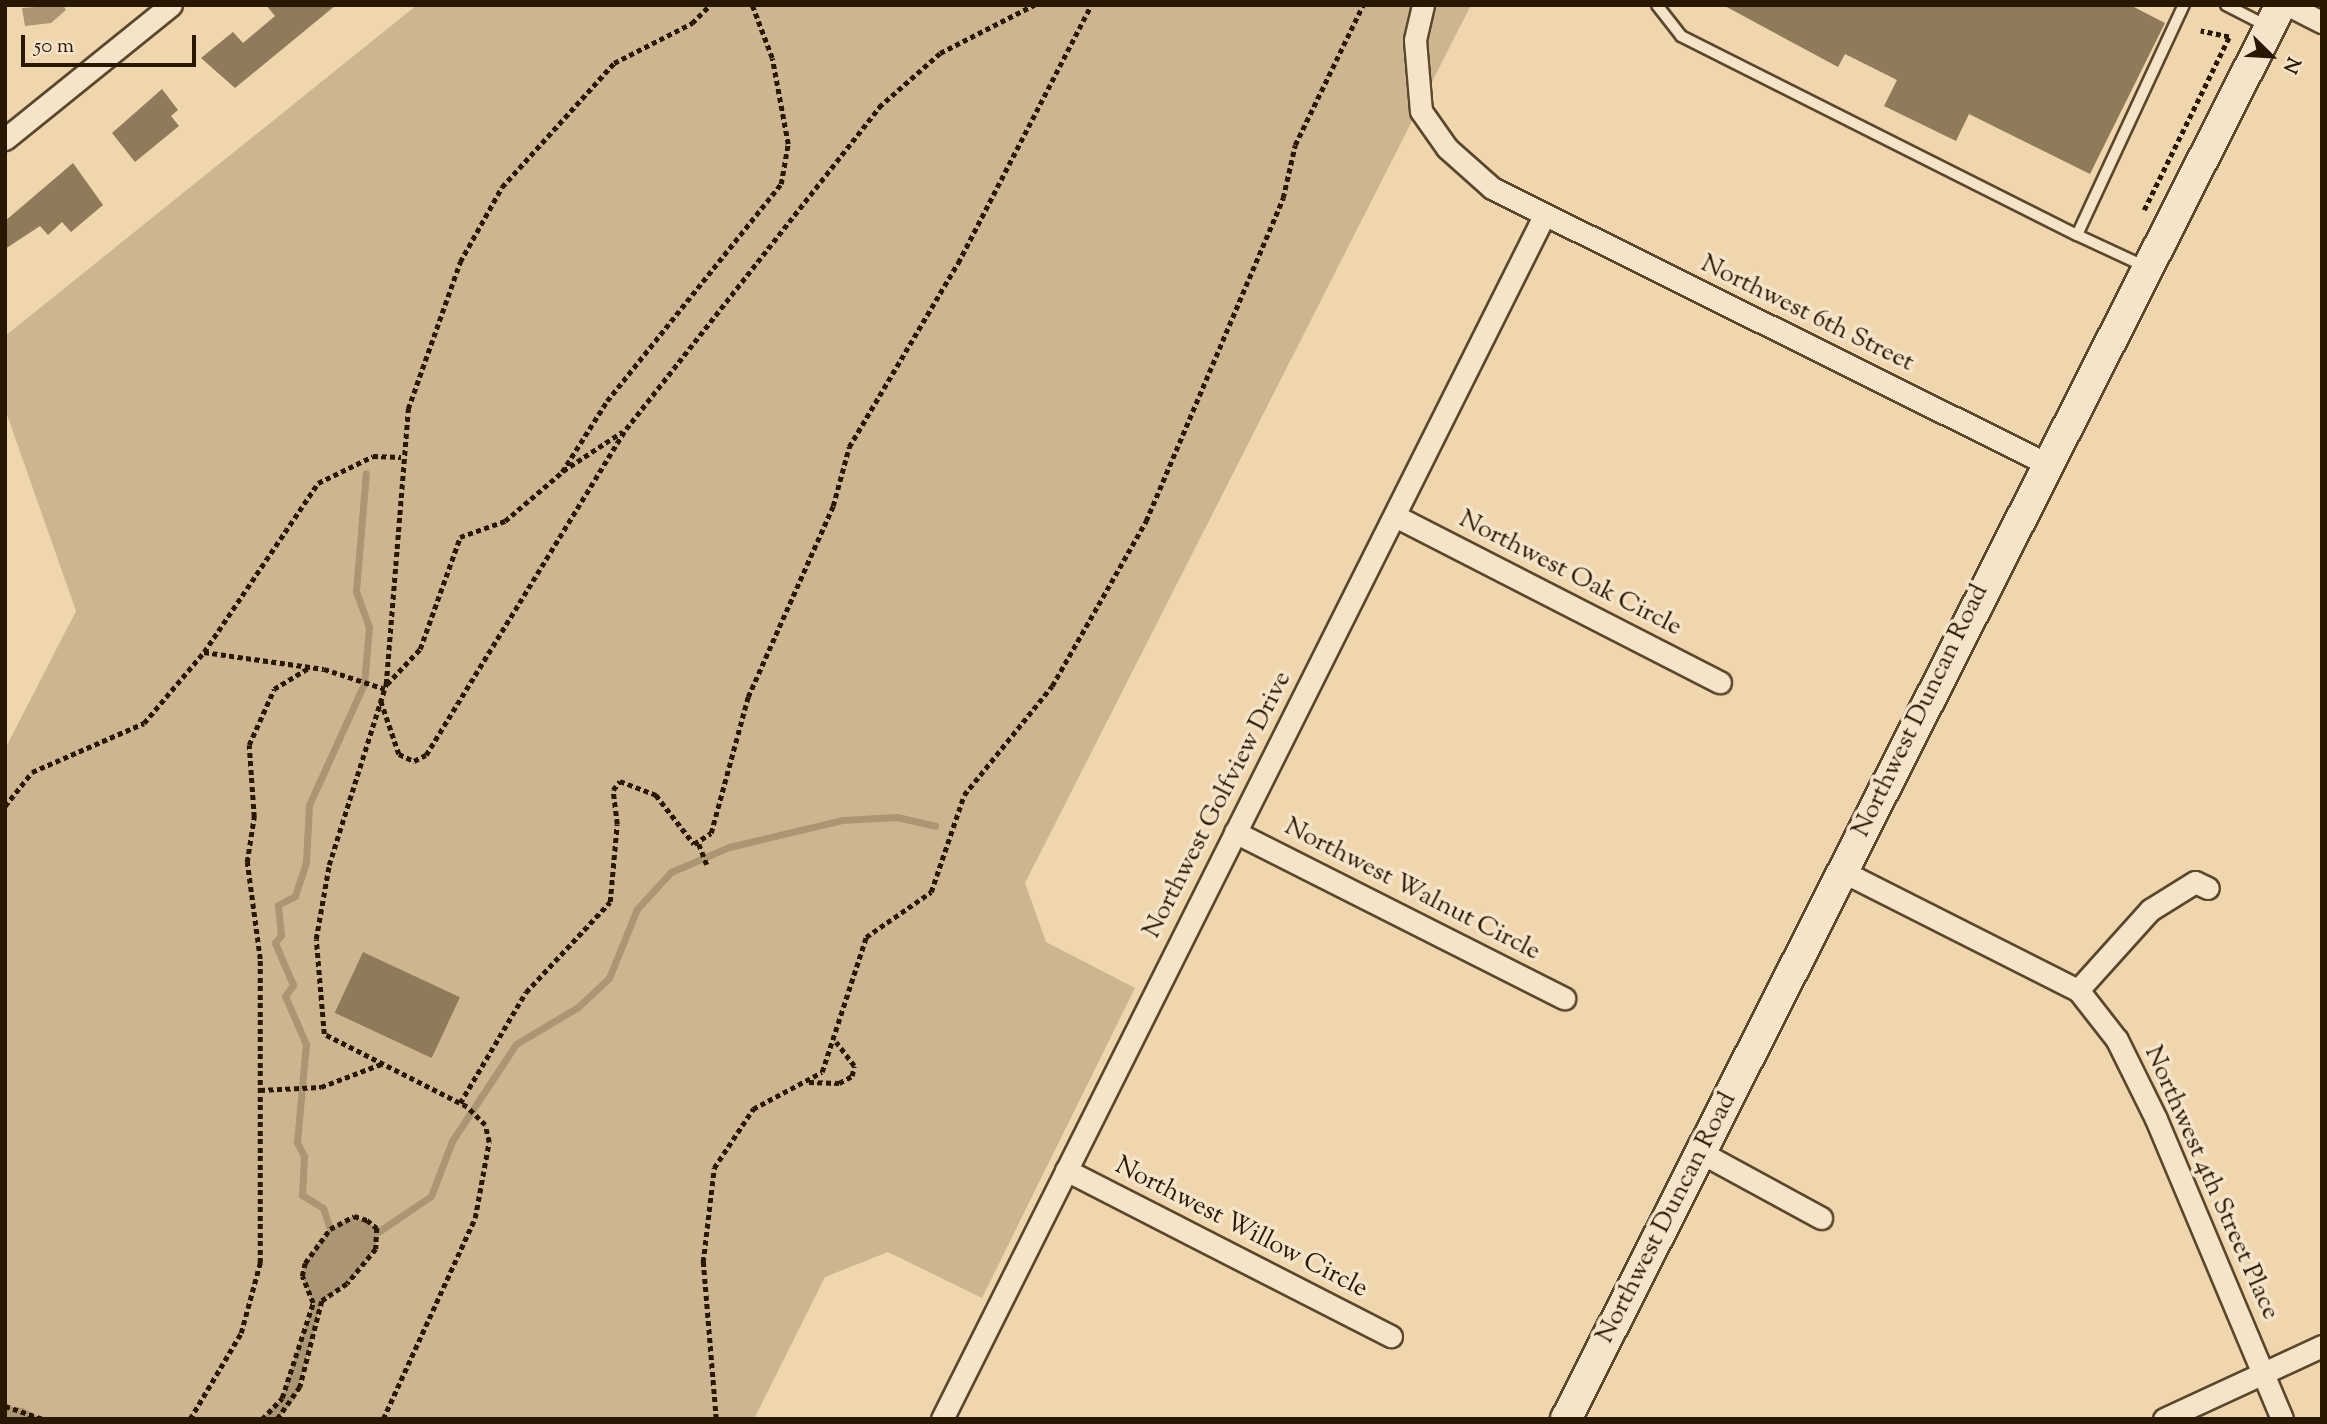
<!DOCTYPE html>
<html>
<head>
<meta charset="utf-8">
<style>
  body { margin:0 }
  #map { position:relative; width:2327px; height:1424px; overflow:hidden; background:#efd6ac; font-family:"Sorts Mill Goudy",serif }
  div>[style] { position:absolute }
  .green>* { inset:0; background:#cdb68f }
  .water>* { inset:0; background:#ab9572 }
  .stream>* { height:7px; margin:-3.5px; padding:0 3.5px; transform-origin:3.5px; border-radius:3.5px; background:#ab9572 }
  .building>* { inset:0; background:#8f7a5a; transform-origin:0 0 }
  .path>* { height:4.5px; margin-top:-2.25px; transform-origin:0; background:repeating-linear-gradient(90deg,#281701 0 5px,transparent 0 8.5px) }
  .roads { filter:drop-shadow(2px 0 #5a472c) drop-shadow(-2px 0 #5a472c) drop-shadow(0 2px #5a472c) drop-shadow(0 -2px #5a472c) }
  .lane>* { height:10px; margin:-5px; padding:0 5px; transform-origin:5px; border-radius:5px; background:#f5e4c9 }
  .street>* { height:21px; margin:-10.5px; padding:0 10.5px; transform-origin:10.5px; border-radius:10.5px; background:#f5e4c9 }
  .secondary>* { height:30px; margin:-15px; padding:0 15px; transform-origin:15px; border-radius:15px; background:#f5e4c9 }
  span { translate:-50% -50%; white-space:nowrap; text-align:center; line-height:1.15; -webkit-text-stroke:7px #f5e4c9; paint-order:stroke }
  .street-label { font-size:26px; color:#281701 }
  .frame { position:absolute; inset:0; border:7px solid #281701; pointer-events:none }
  .north { position:absolute; left:2236px; top:21px; width:70px; height:70px; -webkit-text-stroke:5px #f5e4c9; paint-order:stroke; rotate:114deg; font-size:19px; font-weight:700; line-height:28px; text-align:center; color:#281701 }
  .north::after { content:''; display:block; margin:auto; width:24px; height:32px; background:#281701; clip-path:polygon(50% 0,100% 100%,50% 72%,0 100%) }
  .scale { position:absolute; left:21px; top:35px; width:175px; height:32px; box-sizing:border-box; border:4px solid #281701; border-top:0; padding-left:9px; font-size:21px; line-height:24px; white-space:nowrap; color:#281701; -webkit-text-stroke:5px #f5e4c9; paint-order:stroke }
</style>
</head>
<body>
<div id="map">
  <div class="green">
    <div style="clip-path:polygon(417px 5px,1471px 5px,1025px 883px,1046px 942px,1135px 988px,982px 1298px,888px 1252px,825px 1277px,754px 1419px,5px 1419px,5px 749px,76px 611px,5px 409px,5px 336px)"></div>
  </div>
  <div class="water">
    <div style="clip-path:polygon(63px 5px,66px 10px,51px 23px,25px 26px,22px 8px)"></div>
    <div style="clip-path:polygon(354px 1216px,377px 1228px,376px 1249px,347px 1284px,322px 1301px,295px 1399px,278px 1419px,262px 1419px,282px 1398px,313px 1303px,302px 1276px,305px 1263px,330px 1229px)"></div>
    <div style="clip-path:polygon(5px 1406px,23px 1408px,42px 1419px,5px 1419px)"></div>
  </div>
  <div class="stream">
    <div style="left:330px;top:1229px;width:22px;rotate:-108deg"></div>
    <div style="left:323px;top:1208px;width:25px;rotate:-148deg"></div>
    <div style="left:302px;top:1195px;width:39px;rotate:-87deg"></div>
    <div style="left:304px;top:1156px;width:16px;rotate:-117deg"></div>
    <div style="left:297px;top:1142px;width:98px;rotate:-84.8deg"></div>
    <div style="left:306px;top:1044px;width:52px;rotate:-113.6deg"></div>
    <div style="left:285px;top:996px;width:14px;rotate:-54deg"></div>
    <div style="left:293px;top:985px;width:46px;rotate:-113.2deg"></div>
    <div style="left:275px;top:943px;width:10px;rotate:-53deg"></div>
    <div style="left:281px;top:935px;width:30px;rotate:-96deg"></div>
    <div style="left:278px;top:905px;width:19px;rotate:-28deg"></div>
    <div style="left:295px;top:896px;width:36px;rotate:-72deg"></div>
    <div style="left:306px;top:862px;width:57px;rotate:-87deg"></div>
    <div style="left:309px;top:805px;width:133px;rotate:-65.6deg"></div>
    <div style="left:364px;top:684px;width:57px;rotate:-85deg"></div>
    <div style="left:369px;top:627px;width:38px;rotate:-110deg"></div>
    <div style="left:356px;top:591px;width:118px;rotate:-85.2deg"></div>
    <div style="left:378px;top:1232px;width:64px;rotate:-34.2deg"></div>
    <div style="left:431px;top:1196px;width:59px;rotate:-69.1deg"></div>
    <div style="left:452px;top:1141px;width:116px;rotate:-56.6deg"></div>
    <div style="left:516px;top:1044px;width:72px;rotate:-30.8deg"></div>
    <div style="left:578px;top:1007px;width:42px;rotate:-43.1deg"></div>
    <div style="left:609px;top:978px;width:74px;rotate:-67.9deg"></div>
    <div style="left:637px;top:909px;width:50px;rotate:-47.4deg"></div>
    <div style="left:671px;top:872px;width:63px;rotate:-23.3deg"></div>
    <div style="left:729px;top:847px;width:116px;rotate:-13.4deg"></div>
    <div style="left:842px;top:820px;width:55px;rotate:-3.1deg"></div>
    <div style="left:897px;top:817px;width:39px;rotate:13deg"></div>
  </div>
  <div class="building">
    <div style="clip-path:polygon(266px 5px,336px 5px,235px 88px,201px 58px,233px 32px,243px 43px,275px 16px)"></div>
    <div style="clip-path:polygon(1723px 5px,2130px 5px,2165px 23px,2090px 174px,1969px 114px,1956px 141px,1884px 106px,1897px 80px,1845px 54px,1838px 67px)"></div>
    <div style="clip-path:polygon(162px 89px,178px 110px,171px 116px,179px 126px,135px 162px,112px 133px)"></div>
    <div style="clip-path:polygon(73px 163px,103px 205px,71px 232px,62px 222px,48px 235px,40px 226px,5px 249px,5px 221px)"></div>
    <div style="left:363px;top:952px;width:107px;height:67px;rotate:25deg"></div>
  </div>
  <div class="path">
    <div style="left:2144px;top:210px;width:193px;rotate:-63.8deg"></div>
    <div style="left:2229px;top:37px;width:29px;rotate:-168deg"></div>
    <div style="left:563px;top:471px;width:71px;rotate:-33.5deg"></div>
    <div style="left:204px;top:652px;width:204px;rotate:-56deg"></div>
    <div style="left:318px;top:483px;width:61px;rotate:-26.1deg"></div>
    <div style="left:373px;top:456px;width:28px;rotate:2deg"></div>
    <div style="left:387px;top:684px;width:48px;rotate:-46.7deg"></div>
    <div style="left:420px;top:649px;width:119px;rotate:-70.3deg"></div>
    <div style="left:460px;top:537px;width:48px;rotate:-19.6deg"></div>
    <div style="left:505px;top:521px;width:75px;rotate:-40.7deg"></div>
    <div style="left:562px;top:472px;width:84px;rotate:-57.6deg"></div>
    <div style="left:607px;top:401px;width:278px;rotate:-51.3deg"></div>
    <div style="left:781px;top:184px;width:41px;rotate:-80.1deg"></div>
    <div style="left:788px;top:144px;width:87px;rotate:-100.5deg"></div>
    <div style="left:772px;top:58px;width:57px;rotate:-110.7deg"></div>
    <div style="left:381px;top:701px;width:56px;rotate:71.2deg"></div>
    <div style="left:399px;top:754px;width:17px;rotate:25deg"></div>
    <div style="left:414px;top:761px;width:13px;rotate:-27deg"></div>
    <div style="left:426px;top:755px;width:382px;rotate:-58.5deg"></div>
    <div style="left:626px;top:429px;width:410px;rotate:-51.8deg"></div>
    <div style="left:879px;top:107px;width:81px;rotate:-41.5deg"></div>
    <div style="left:940px;top:53px;width:106px;rotate:-27.1deg"></div>
    <div style="left:5px;top:806px;width:43px;rotate:-51.5deg"></div>
    <div style="left:32px;top:772px;width:122px;rotate:-23.6deg"></div>
    <div style="left:144px;top:723px;width:93px;rotate:-49.8deg"></div>
    <div style="left:204px;top:652px;width:121px;rotate:8.1deg"></div>
    <div style="left:324px;top:669px;width:64px;rotate:18.2deg"></div>
    <div style="left:699px;top:844px;width:22px;rotate:69deg"></div>
    <div style="left:809px;top:1082px;width:30px;rotate:2deg"></div>
    <div style="left:839px;top:1083px;width:15px;rotate:-28deg"></div>
    <div style="left:852px;top:1076px;width:10px;rotate:-79deg"></div>
    <div style="left:854px;top:1066px;width:30px;rotate:-127deg"></div>
    <div style="left:260px;top:1090px;width:61px;rotate:-2.8deg"></div>
    <div style="left:321px;top:1087px;width:67px;rotate:-20.9deg"></div>
    <div style="left:460px;top:1103px;width:129px;rotate:-59.3deg"></div>
    <div style="left:526px;top:992px;width:123px;rotate:-47deg"></div>
    <div style="left:610px;top:902px;width:78px;rotate:-84.9deg"></div>
    <div style="left:617px;top:824px;width:34px;rotate:-97deg"></div>
    <div style="left:613px;top:790px;width:11px;rotate:-52deg"></div>
    <div style="left:620px;top:781px;width:39px;rotate:21deg"></div>
    <div style="left:656px;top:795px;width:62px;rotate:52.2deg"></div>
    <div style="left:694px;top:844px;width:20px;rotate:-33deg"></div>
    <div style="left:711px;top:833px;width:141px;rotate:-74.8deg"></div>
    <div style="left:748px;top:697px;width:209px;rotate:-66deg"></div>
    <div style="left:833px;top:506px;width:61px;rotate:-74.8deg"></div>
    <div style="left:849px;top:447px;width:214px;rotate:-59.4deg"></div>
    <div style="left:958px;top:263px;width:290px;rotate:-62.7deg"></div>
    <div style="left:5px;top:1406px;width:39px;rotate:19deg"></div>
    <div style="left:190px;top:1419px;width:100px;rotate:-59.3deg"></div>
    <div style="left:241px;top:1333px;width:73px;rotate:-74.8deg"></div>
    <div style="left:260px;top:1263px;width:304px;rotate:-90deg"></div>
    <div style="left:260px;top:959px;width:98px;rotate:-97.6deg"></div>
    <div style="left:247px;top:862px;width:46px;rotate:-81.2deg"></div>
    <div style="left:254px;top:817px;width:72px;rotate:-94deg"></div>
    <div style="left:249px;top:745px;width:61px;rotate:-65.9deg"></div>
    <div style="left:274px;top:689px;width:42px;rotate:-31.4deg"></div>
    <div style="left:262px;top:1419px;width:29px;rotate:-46deg"></div>
    <div style="left:282px;top:1398px;width:100px;rotate:-71.9deg"></div>
    <div style="left:313px;top:1303px;width:29px;rotate:-112deg"></div>
    <div style="left:302px;top:1276px;width:13px;rotate:-77deg"></div>
    <div style="left:305px;top:1263px;width:42px;rotate:-53.7deg"></div>
    <div style="left:330px;top:1229px;width:27px;rotate:-28deg"></div>
    <div style="left:354px;top:1216px;width:14px;rotate:17deg"></div>
    <div style="left:367px;top:1220px;width:13px;rotate:39deg"></div>
    <div style="left:377px;top:1228px;width:21px;rotate:93deg"></div>
    <div style="left:376px;top:1249px;width:45px;rotate:129.6deg"></div>
    <div style="left:347px;top:1284px;width:30px;rotate:146deg"></div>
    <div style="left:322px;top:1301px;width:89px;rotate:104.3deg"></div>
    <div style="left:300px;top:1387px;width:39px;rotate:125deg"></div>
    <div style="left:383px;top:1419px;width:221px;rotate:-65.4deg"></div>
    <div style="left:475px;top:1218px;width:77px;rotate:-79.6deg"></div>
    <div style="left:489px;top:1142px;width:17px;rotate:-103deg"></div>
    <div style="left:485px;top:1125px;width:25px;rotate:-135deg"></div>
    <div style="left:467px;top:1107px;width:161px;rotate:-153deg"></div>
    <div style="left:324px;top:1034px;width:95px;rotate:-94.8deg"></div>
    <div style="left:316px;top:939px;width:75px;rotate:-80deg"></div>
    <div style="left:329px;top:865px;width:190px;rotate:-72.5deg"></div>
    <div style="left:386px;top:684px;width:276px;rotate:-85.4deg"></div>
    <div style="left:408px;top:409px;width:156px;rotate:-70.5deg"></div>
    <div style="left:460px;top:262px;width:86px;rotate:-60.8deg"></div>
    <div style="left:502px;top:187px;width:167px;rotate:-47.9deg"></div>
    <div style="left:614px;top:63px;width:88px;rotate:-27.1deg"></div>
    <div style="left:692px;top:23px;width:25px;rotate:-45deg"></div>
    <div style="left:716px;top:1419px;width:158px;rotate:-94.7deg"></div>
    <div style="left:703px;top:1262px;width:95px;rotate:-83.3deg"></div>
    <div style="left:714px;top:1168px;width:71px;rotate:-56.5deg"></div>
    <div style="left:753px;top:1109px;width:78px;rotate:-28.2deg"></div>
    <div style="left:822px;top:1072px;width:142px;rotate:-71.9deg"></div>
    <div style="left:866px;top:937px;width:79px;rotate:-34.7deg"></div>
    <div style="left:931px;top:892px;width:102px;rotate:-71.2deg"></div>
    <div style="left:964px;top:795px;width:140px;rotate:-51.1deg"></div>
    <div style="left:1052px;top:686px;width:190px;rotate:-60.3deg"></div>
    <div style="left:1146px;top:521px;width:351px;rotate:-67deg"></div>
    <div style="left:1283px;top:198px;width:54px;rotate:-77.2deg"></div>
    <div style="left:1295px;top:145px;width:156px;rotate:-64.1deg"></div>
  </div>
  <div class="roads">
    <div class="lane">
      <div style="left:1657px;top:5px;width:39px;rotate:52deg"></div>
      <div style="left:1681px;top:36px;width:443px;rotate:26.7deg"></div>
      <div style="left:2226px;top:5px;width:46px;rotate:27.1deg"></div>
      <div style="left:2146px;top:267px;width:76px;rotate:-155.1deg"></div>
      <div style="left:2077px;top:235px;width:254px;rotate:-65.1deg"></div>
    </div>
    <div class="street">
      <div style="left:1423px;top:5px;width:36px;rotate:103deg"></div>
      <div style="left:1415px;top:40px;width:71px;rotate:85.2deg"></div>
      <div style="left:1421px;top:111px;width:45px;rotate:54.9deg"></div>
      <div style="left:1447px;top:148px;width:60px;rotate:41.6deg"></div>
      <div style="left:1492px;top:188px;width:618px;rotate:26.44deg"></div>
      <div style="left:2288px;top:5px;width:38px;rotate:27deg"></div>
      <div style="left:5px;top:139px;width:213px;rotate:-38.9deg"></div>
      <div style="left:1395px;top:516px;width:365px;rotate:27.1deg"></div>
      <div style="left:1235px;top:832px;width:369px;rotate:26.8deg"></div>
      <div style="left:1842px;top:871px;width:264px;rotate:26.8deg"></div>
      <div style="left:2078px;top:990px;width:63px;rotate:52deg"></div>
      <div style="left:2117px;top:1040px;width:88px;rotate:63.7deg"></div>
      <div style="left:2156px;top:1119px;width:325px;rotate:67.2deg"></div>
      <div style="left:2078px;top:990px;width:108px;rotate:-48deg"></div>
      <div style="left:2150px;top:910px;width:53px;rotate:-31.9deg"></div>
      <div style="left:2195px;top:882px;width:14px;rotate:25deg"></div>
      <div style="left:1700px;top:1152px;width:138px;rotate:28.6deg"></div>
      <div style="left:1066px;top:1170px;width:365px;rotate:27.1deg"></div>
      <div style="left:942px;top:1419px;width:1345px;rotate:-63.42deg"></div>
      <div style="left:2164px;top:1419px;width:174px;rotate:-24.8deg"></div>
    </div>
    <div class="secondary">
      <div style="left:1566px;top:1419px;width:1584px;rotate:-63.18deg"></div>
    </div>
  </div>
  <div class="street-label">
    <span style="left:1807px;top:314px;rotate:26deg">Northwest 6th Street</span>
    <span style="left:1570px;top:574px;rotate:27deg">Northwest Oak Circle</span>
    <span style="left:1921px;top:711px;rotate:-64deg">Northwest Duncan Road</span>
    <span style="left:1218px;top:805px;rotate:-63deg">Northwest Golfview Drive</span>
    <span style="left:1412px;top:890px;rotate:27deg">Northwest Walnut Circle</span>
    <span style="left:2211px;top:1183px;rotate:66deg">Northwest 4th Street Place</span>
    <span style="left:1667px;top:1218px;rotate:-63deg">Northwest Duncan Road</span>
    <span style="left:1241px;top:1228px;rotate:27deg">Northwest Willow Circle</span>
  </div>
  <div class="frame"></div>
  <div class="north">N</div>
  <div class="scale">50 m</div>
</div>
</body>
</html>
